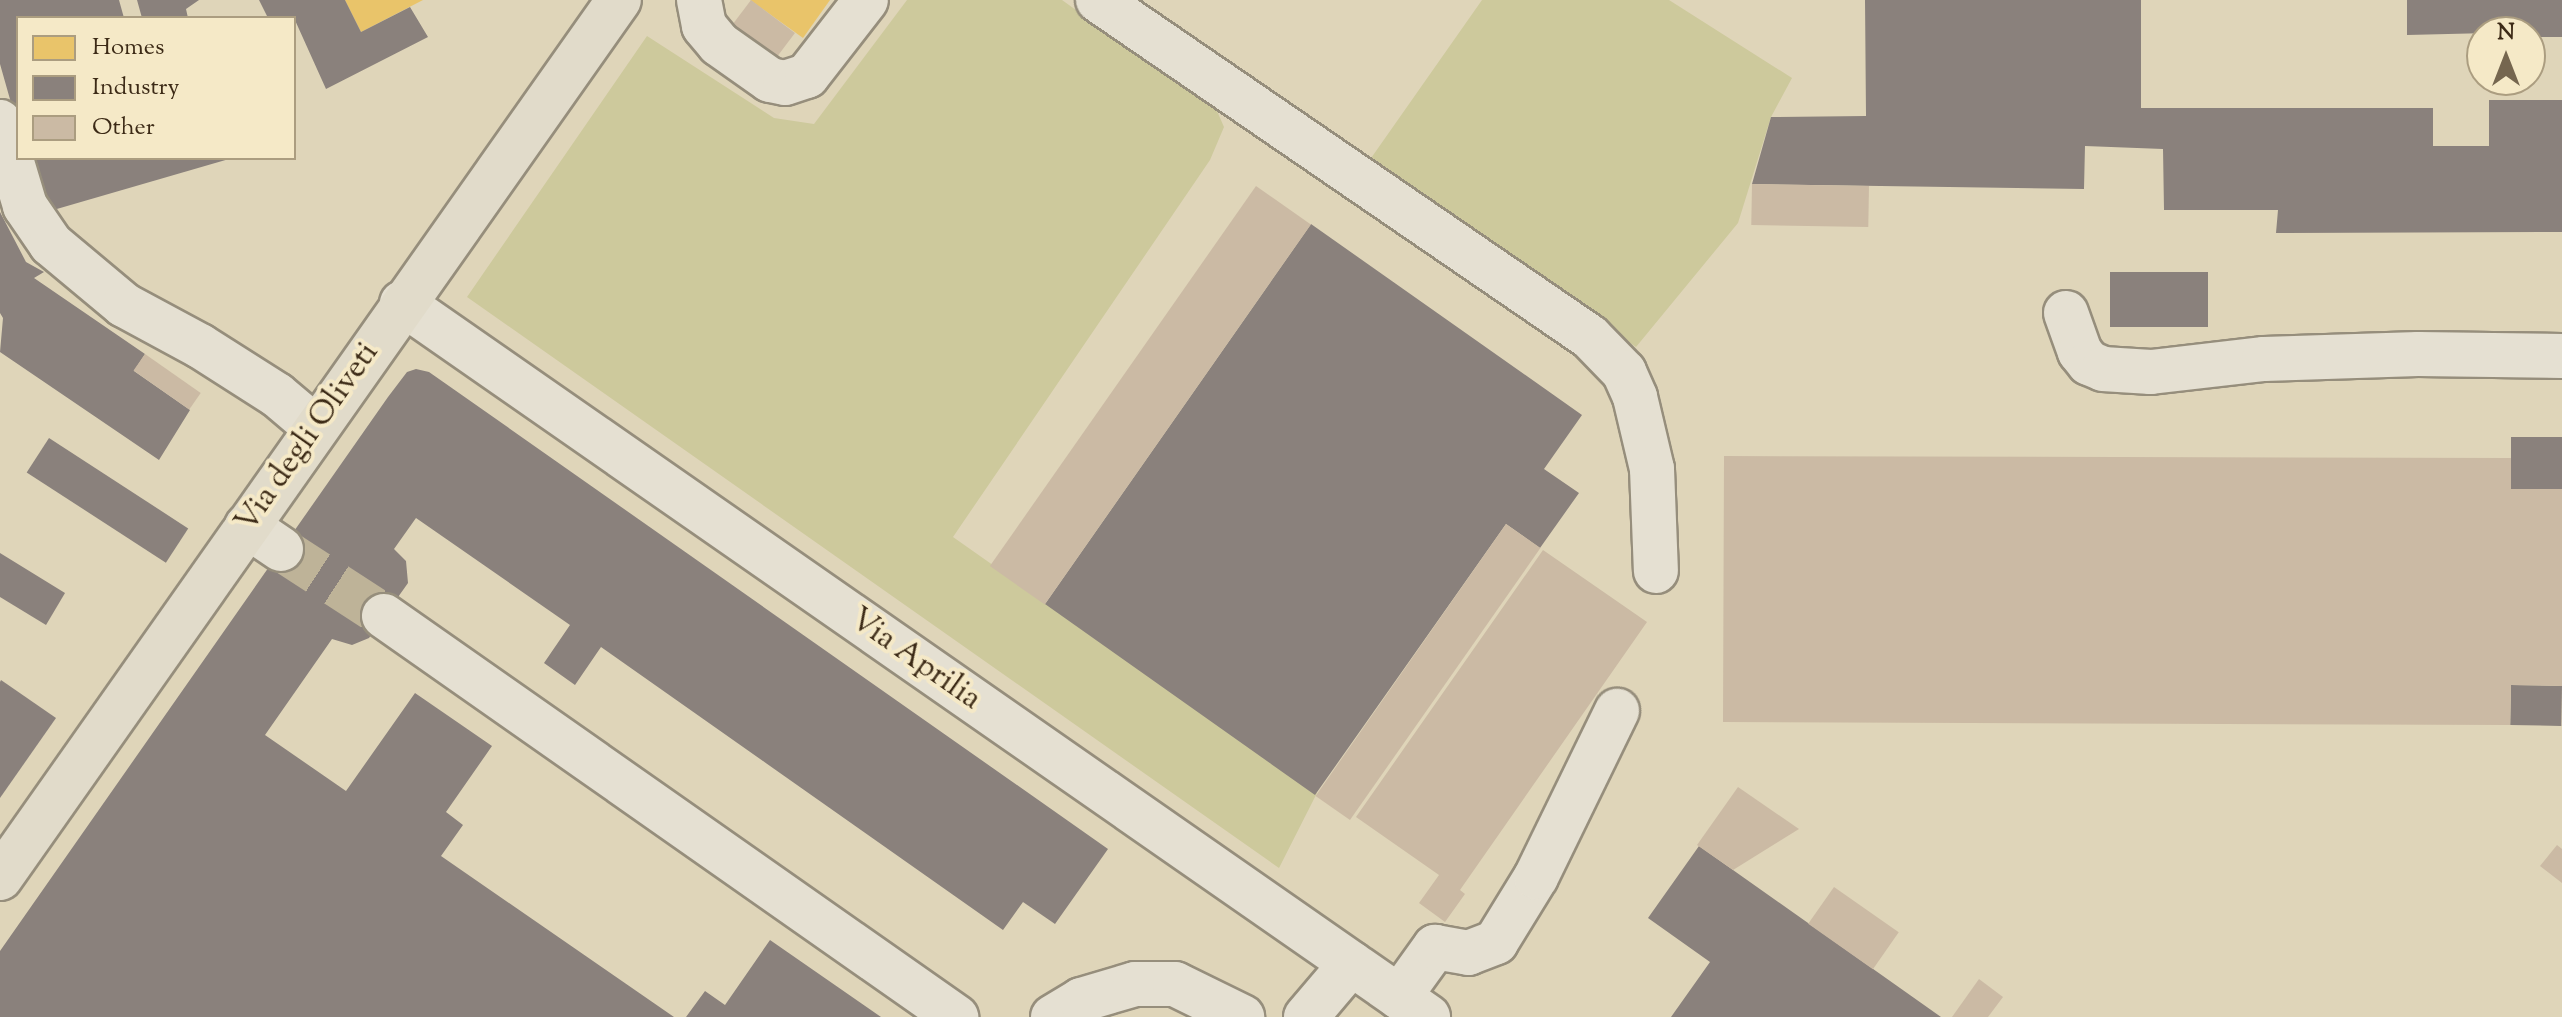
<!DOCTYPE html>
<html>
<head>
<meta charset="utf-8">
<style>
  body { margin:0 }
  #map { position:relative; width:2562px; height:1017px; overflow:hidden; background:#dfd5b9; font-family:"Sorts Mill Goudy",serif }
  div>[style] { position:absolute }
  .green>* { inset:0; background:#cdc99c }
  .homes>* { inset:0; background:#e9c46a }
  .industry>* { inset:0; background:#8a817c; transform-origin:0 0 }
  .building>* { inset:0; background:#cbbaa4; transform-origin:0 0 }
  .minor-tunnel>* { height:44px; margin-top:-22px; transform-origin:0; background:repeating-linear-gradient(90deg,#beb398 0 44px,transparent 0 66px) }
  .roads { filter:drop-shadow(2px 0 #968e7c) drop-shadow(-2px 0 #968e7c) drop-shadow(0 2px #968e7c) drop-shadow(0 -2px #968e7c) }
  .minor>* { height:44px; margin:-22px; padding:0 22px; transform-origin:22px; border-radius:22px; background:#e5e0d2 }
  .major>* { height:44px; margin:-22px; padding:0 22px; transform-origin:22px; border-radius:22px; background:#e1dbca }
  span { translate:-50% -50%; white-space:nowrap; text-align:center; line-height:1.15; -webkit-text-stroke:8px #f5e9c7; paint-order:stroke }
  .street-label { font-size:32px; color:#3c2a16 }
  .legend { position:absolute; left:16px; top:16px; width:280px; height:144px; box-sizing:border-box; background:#f5e9c7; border:2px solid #ab9d80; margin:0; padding:10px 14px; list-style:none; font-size:24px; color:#3c2a16 }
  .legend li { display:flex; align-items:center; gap:16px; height:40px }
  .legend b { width:40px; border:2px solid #ab9d80 }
  .north { position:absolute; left:2466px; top:16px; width:80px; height:80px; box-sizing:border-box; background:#f5e9c7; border:2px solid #ab9d80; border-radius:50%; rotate:0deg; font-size:22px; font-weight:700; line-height:32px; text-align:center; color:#3c2a16 }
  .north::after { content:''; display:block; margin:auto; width:28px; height:36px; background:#75664f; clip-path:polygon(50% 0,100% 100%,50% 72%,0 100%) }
</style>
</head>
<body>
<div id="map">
  <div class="green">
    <div style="clip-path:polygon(907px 0,1062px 0,1217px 111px,1224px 127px,1210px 160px,953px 537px,1317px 793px,1279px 868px,467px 297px,647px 36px,774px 118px,814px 124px)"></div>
    <div style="clip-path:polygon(1482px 0,1669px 0,1792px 78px,1771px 117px,1738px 223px,1636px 347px,1369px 161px)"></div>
  </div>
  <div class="homes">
    <div style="clip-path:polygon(345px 0,423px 0,361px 32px)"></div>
    <div style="clip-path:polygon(750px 0,830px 0,803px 38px)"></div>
  </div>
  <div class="industry">
    <div style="clip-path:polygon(0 0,119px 0,124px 18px,18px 18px,17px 124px,0 64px)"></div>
    <div style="clip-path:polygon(137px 0,199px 0,186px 9px,188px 18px,142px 18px)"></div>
    <div style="clip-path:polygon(259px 0,345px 0,361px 32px,410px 7px,428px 37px,326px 89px,294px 18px,268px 18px)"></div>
    <div style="clip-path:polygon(1865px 0,2141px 0,2141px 108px,2433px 108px,2433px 146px,2489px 146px,2489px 100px,2562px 100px,2562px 232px,2276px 233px,2278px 210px,2164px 210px,2163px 149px,2085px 146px,2084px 189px,1752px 184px,1771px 117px,1866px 116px)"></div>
    <div style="clip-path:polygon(2407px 0,2562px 0,2562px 37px,2530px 37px,2530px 32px,2407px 35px)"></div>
    <div style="clip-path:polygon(27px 158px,229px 158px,229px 159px,43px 213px)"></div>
    <div style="clip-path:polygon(0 212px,26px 262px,44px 272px,34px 278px,145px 354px,134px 371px,190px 410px,159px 460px,0 352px,3px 318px,0 313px)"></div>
    <div style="clip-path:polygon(1311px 224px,1582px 415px,1544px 469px,1579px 493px,1540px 548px,1506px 524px,1315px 795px,1045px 604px)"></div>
    <div style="left:2110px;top:272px;width:98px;height:55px"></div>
    <div style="clip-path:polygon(416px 369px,429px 372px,449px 386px,1108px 849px,1055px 924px,1023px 902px,1003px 930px,601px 647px,575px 685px,544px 663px,570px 625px,416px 518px,394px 549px,406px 561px,408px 583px,369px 638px,352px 645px,332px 639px,265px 735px,346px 791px,415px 693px,492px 746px,446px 812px,463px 825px,441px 856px,674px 1017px,0 1017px,0 951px,388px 397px,407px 372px)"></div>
    <div style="left:2511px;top:437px;width:51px;height:52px"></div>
    <div style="left:49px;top:438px;width:166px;height:41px;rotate:33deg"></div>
    <div style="clip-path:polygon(0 553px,65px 593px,46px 625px,0 597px)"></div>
    <div style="clip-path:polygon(1px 680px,56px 718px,0 798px,0 682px)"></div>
    <div style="left:2511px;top:685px;width:51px;height:40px;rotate:1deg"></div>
    <div style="clip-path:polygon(1699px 846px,1941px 1017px,1671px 1017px,1710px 962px,1648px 918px)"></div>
    <div style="clip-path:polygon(770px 940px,881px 1017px,686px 1017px,705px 991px,725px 1005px)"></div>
  </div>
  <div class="building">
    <div style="left:751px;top:0;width:55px;height:35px;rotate:37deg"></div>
    <div style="left:1752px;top:184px;width:117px;height:41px;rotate:1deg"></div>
    <div style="left:1256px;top:186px;width:67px;height:464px;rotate:35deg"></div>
    <div style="left:145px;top:354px;width:68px;height:20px;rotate:35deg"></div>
    <div style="clip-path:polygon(1724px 456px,2511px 458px,2511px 489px,2562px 489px,2562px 686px,2511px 685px,2510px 725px,1723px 722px)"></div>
    <div style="left:1506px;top:524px;width:42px;height:332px;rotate:35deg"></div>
    <div style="clip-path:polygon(1543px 550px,1647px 622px,1460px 890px,1465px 894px,1445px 922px,1419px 903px,1439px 875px,1356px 817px)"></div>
    <div style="clip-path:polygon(1738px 787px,1799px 829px,1733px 870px,1697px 845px)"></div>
    <div style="clip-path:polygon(2557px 845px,2562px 849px,2562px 883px,2540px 866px)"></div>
    <div style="left:1834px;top:887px;width:79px;height:45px;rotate:35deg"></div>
    <div style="clip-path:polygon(1979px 979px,2003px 997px,1988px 1017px,1952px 1017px)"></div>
  </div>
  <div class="minor-tunnel">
    <div style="left:281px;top:549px;width:123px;rotate:33deg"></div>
  </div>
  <div class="roads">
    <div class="minor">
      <div style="left:699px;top:0;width:26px;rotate:79deg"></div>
      <div style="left:704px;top:26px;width:23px;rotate:50deg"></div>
      <div style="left:719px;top:44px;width:62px;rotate:35.2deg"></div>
      <div style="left:770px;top:80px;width:15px;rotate:11deg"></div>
      <div style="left:785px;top:83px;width:23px;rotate:-18deg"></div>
      <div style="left:807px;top:76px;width:96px;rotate:-52.2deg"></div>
      <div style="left:1098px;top:0;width:596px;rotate:34.41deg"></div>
      <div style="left:1590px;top:337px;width:49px;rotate:45.8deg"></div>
      <div style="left:1624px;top:372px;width:27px;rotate:66deg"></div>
      <div style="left:1635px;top:397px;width:74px;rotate:76.7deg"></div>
      <div style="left:1652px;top:469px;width:102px;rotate:87.8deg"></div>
      <div style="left:0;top:122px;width:88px;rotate:73.4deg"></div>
      <div style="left:25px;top:206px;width:46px;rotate:55.6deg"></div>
      <div style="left:51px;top:244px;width:95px;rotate:39.9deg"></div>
      <div style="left:124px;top:305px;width:86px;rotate:28.3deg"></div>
      <div style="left:200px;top:346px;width:91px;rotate:32.5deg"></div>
      <div style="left:277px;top:395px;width:51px;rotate:40.2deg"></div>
      <div style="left:402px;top:303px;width:1250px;rotate:34.83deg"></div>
      <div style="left:2066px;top:313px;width:41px;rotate:70.3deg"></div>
      <div style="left:2080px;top:352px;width:14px;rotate:51deg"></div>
      <div style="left:2089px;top:363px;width:15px;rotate:23deg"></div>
      <div style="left:2103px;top:369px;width:48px;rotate:3.6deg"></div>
      <div style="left:2151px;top:372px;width:114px;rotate:-6.6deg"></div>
      <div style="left:2264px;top:359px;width:154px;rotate:-1.9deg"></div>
      <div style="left:2418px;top:354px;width:144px;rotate:0.8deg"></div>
      <div style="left:247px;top:526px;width:41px;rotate:34.1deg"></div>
      <div style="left:384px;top:616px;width:699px;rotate:35.03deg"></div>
      <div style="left:1399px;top:997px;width:62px;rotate:-54.2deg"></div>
      <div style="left:1435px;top:947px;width:34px;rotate:10deg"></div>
      <div style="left:1468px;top:953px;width:30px;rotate:-21deg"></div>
      <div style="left:1496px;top:942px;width:76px;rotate:-58.4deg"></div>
      <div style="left:1536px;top:877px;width:185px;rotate:-64deg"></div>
      <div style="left:1053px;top:1017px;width:33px;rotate:-31deg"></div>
      <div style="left:1081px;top:1000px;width:56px;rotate:-16.5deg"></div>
      <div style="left:1135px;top:984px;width:40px"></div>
      <div style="left:1175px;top:984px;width:75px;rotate:26.2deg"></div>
      <div style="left:1306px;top:1017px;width:70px;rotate:-49.7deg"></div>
    </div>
    <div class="major">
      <div style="left:0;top:878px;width:1074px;rotate:-54.82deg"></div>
    </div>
  </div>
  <div class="street-label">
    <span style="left:308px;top:438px;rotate:-55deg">Via degli Oliveti</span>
    <span style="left:915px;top:660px;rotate:35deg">Via Aprilia</span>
  </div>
  <ul class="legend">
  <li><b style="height:22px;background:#e9c46a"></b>Homes</li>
  <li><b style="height:22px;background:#8a817c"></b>Industry</li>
  <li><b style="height:22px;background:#cbbaa4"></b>Other</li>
  </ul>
  <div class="north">N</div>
</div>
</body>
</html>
